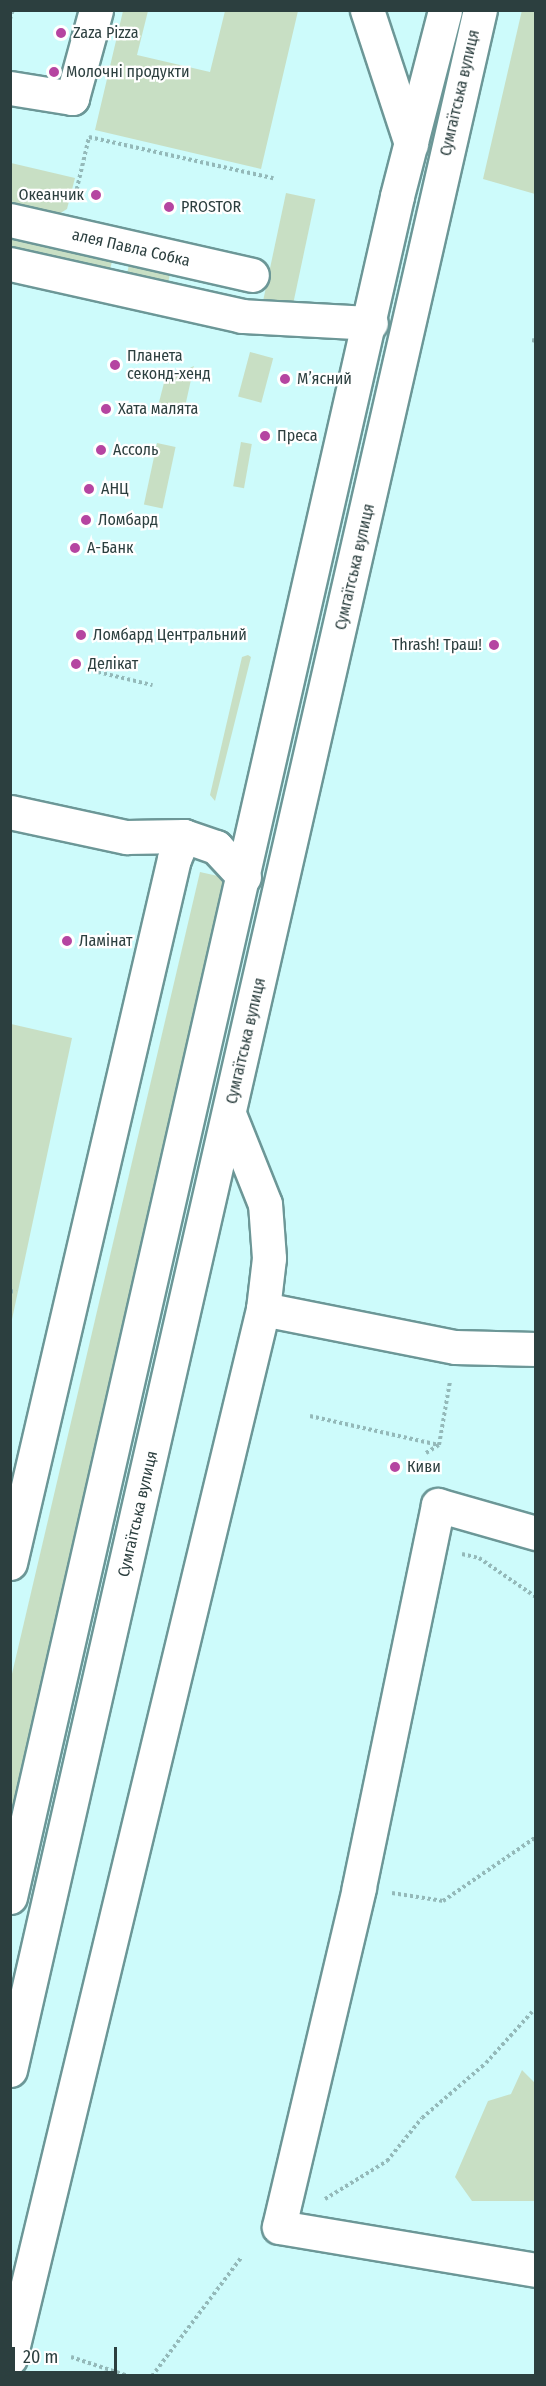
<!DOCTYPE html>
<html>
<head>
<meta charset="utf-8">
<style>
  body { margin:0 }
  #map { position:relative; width:546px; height:2386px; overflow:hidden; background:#cdfbfb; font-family:"Fira Sans Condensed",sans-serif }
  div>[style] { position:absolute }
  .green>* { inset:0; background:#c8dfc4; transform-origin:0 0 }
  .path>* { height:4px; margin-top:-2px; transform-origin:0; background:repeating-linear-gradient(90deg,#94b9b9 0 3px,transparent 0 6px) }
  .roads { filter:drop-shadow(2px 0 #6c9797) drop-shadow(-2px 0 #6c9797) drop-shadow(0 2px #6c9797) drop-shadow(0 -2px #6c9797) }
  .minor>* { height:33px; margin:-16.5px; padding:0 16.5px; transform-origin:16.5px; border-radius:16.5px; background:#fff }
  .major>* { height:33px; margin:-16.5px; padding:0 16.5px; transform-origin:16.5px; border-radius:16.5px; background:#fff }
  .dots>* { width:16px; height:16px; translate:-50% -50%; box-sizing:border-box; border:3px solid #fff; border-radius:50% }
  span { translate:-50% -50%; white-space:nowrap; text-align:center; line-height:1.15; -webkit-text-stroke:4.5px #fff; paint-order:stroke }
  .poi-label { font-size:16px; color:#2c3f3f }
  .left { translate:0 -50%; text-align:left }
  .right { translate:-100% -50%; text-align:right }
  .street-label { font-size:16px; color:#2c3f3f }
  .frame { position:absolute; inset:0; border:12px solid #2c3f3f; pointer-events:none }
  .scale { position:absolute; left:12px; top:2347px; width:105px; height:27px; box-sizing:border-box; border:3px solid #2c3f3f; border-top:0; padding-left:8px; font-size:18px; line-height:21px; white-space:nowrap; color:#2c3f3f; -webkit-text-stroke:4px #fff; paint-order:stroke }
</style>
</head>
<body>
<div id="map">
  <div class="green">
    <div style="clip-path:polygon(522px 10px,535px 11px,535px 194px,483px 179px)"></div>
    <div style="clip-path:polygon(123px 11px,148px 11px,137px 55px,210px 72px,225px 11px,298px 11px,261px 169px,95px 130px)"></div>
    <div style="clip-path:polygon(11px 163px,75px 178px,67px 209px,54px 217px,11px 207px)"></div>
    <div style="left:286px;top:193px;width:30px;height:118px;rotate:12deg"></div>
    <div style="left:11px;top:232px;width:105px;height:21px;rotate:13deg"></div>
    <div style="left:130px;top:260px;width:42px;height:20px;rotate:12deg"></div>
    <div style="left:250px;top:352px;width:24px;height:46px;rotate:15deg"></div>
    <div style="clip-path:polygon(194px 366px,183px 416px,157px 410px,165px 379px)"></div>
    <div style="left:241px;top:442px;width:11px;height:45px;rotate:10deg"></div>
    <div style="left:157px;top:443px;width:19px;height:63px;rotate:12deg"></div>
    <div style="clip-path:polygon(248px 655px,251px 657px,215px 801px,210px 795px,242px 657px)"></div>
    <div style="clip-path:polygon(200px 872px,231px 879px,11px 1817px,11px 1678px)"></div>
    <div style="clip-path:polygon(11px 1024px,72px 1038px,11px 1324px,10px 1024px)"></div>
    <div style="clip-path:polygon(522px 2070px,535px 2083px,535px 2201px,472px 2201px,455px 2177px,488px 2101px,511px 2094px)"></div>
  </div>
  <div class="path">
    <div style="left:10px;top:19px;width:9px;rotate:-72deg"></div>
    <div style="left:74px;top:201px;width:66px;rotate:-76.8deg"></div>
    <div style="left:89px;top:137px;width:189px;rotate:12.6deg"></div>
    <div style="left:532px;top:340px;width:4px;rotate:14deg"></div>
    <div style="left:98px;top:672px;width:56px;rotate:13.5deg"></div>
    <div style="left:10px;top:1291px;width:6px;rotate:9deg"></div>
    <div style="left:310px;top:1416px;width:132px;rotate:12.7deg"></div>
    <div style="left:426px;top:1453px;width:15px;rotate:-32deg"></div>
    <div style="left:439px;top:1445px;width:65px;rotate:-80.2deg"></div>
    <div style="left:462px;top:1554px;width:17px;rotate:13deg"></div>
    <div style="left:479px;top:1558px;width:69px;rotate:34.4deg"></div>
    <div style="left:392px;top:1893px;width:52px;rotate:8.9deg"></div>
    <div style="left:443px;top:1901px;width:113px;rotate:-34.5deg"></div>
    <div style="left:536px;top:1996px;width:20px;rotate:90deg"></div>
    <div style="left:325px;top:2199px;width:73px;rotate:-31.5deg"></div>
    <div style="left:387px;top:2161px;width:55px;rotate:-50.9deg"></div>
    <div style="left:422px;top:2118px;width:84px;rotate:-40.7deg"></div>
    <div style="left:486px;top:2063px;width:69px;rotate:-48deg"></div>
    <div style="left:71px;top:2357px;width:60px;rotate:18.4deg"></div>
    <div style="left:152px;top:2376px;width:148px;rotate:-53deg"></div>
  </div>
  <div class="roads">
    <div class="minor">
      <div style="left:367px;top:10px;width:141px;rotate:71.8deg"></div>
      <div style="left:10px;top:88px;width:63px;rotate:9.2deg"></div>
      <div style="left:72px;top:98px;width:91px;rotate:-74.7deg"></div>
      <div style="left:10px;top:220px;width:248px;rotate:12.8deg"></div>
      <div style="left:10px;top:264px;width:238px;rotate:12.6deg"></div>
      <div style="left:242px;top:316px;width:129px;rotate:3.1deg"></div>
      <div style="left:10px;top:812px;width:119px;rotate:12.2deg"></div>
      <div style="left:126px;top:837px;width:58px;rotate:-1deg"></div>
      <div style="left:184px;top:836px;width:34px;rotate:19deg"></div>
      <div style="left:216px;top:847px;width:41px;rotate:47deg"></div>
      <div style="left:263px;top:1309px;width:196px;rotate:11.2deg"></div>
      <div style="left:455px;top:1347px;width:81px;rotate:1.4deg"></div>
      <div style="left:536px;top:1533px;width:102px;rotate:-164.1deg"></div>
      <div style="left:438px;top:1505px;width:391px;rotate:101.7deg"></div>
      <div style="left:359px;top:1888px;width:348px;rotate:103.3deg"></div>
      <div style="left:279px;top:2227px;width:261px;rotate:9.5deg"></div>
      <div style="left:10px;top:1563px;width:723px;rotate:-76.89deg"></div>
      <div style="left:174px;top:859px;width:25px;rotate:-67deg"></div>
      <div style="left:10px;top:2358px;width:1079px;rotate:-76.44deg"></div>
      <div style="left:263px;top:1309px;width:51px;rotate:-83.3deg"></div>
      <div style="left:269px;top:1258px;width:54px;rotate:-94.2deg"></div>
      <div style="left:265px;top:1204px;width:97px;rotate:-111.8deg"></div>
    </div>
    <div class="major">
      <div style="left:10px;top:1897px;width:1744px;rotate:-77.18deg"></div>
      <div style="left:397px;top:196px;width:192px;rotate:-75.5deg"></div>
      <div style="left:10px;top:2070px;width:2113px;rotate:-77.15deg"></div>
    </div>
  </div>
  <div class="dots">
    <div style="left:61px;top:33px;background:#b545a1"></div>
    <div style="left:54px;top:72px;background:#b545a1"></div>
    <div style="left:96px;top:195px;background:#b545a1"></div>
    <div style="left:169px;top:207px;background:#b545a1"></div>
    <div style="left:115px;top:365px;background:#b545a1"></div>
    <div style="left:285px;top:379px;background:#b545a1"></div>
    <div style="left:106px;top:409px;background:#b545a1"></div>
    <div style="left:265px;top:436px;background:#b545a1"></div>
    <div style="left:101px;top:450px;background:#b545a1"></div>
    <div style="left:89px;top:489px;background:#b545a1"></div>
    <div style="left:86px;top:520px;background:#b545a1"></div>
    <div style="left:75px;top:548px;background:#b545a1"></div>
    <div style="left:81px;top:635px;background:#b545a1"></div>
    <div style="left:494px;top:645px;background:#b545a1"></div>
    <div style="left:76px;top:664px;background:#b545a1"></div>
    <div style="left:67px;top:941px;background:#b545a1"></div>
    <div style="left:395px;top:1467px;background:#b545a1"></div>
  </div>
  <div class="poi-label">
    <span class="left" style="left:73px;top:33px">Zaza Pizza</span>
    <span class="left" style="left:66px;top:72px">Молочні продукти</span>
    <span class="right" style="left:84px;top:195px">Океанчик</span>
    <span class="left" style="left:181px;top:207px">PROSTOR</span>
    <span class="left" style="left:127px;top:365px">Планета<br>секонд-хенд</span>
    <span class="left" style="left:297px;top:379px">М’ясний</span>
    <span class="left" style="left:118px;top:409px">Хата малята</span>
    <span class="left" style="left:277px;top:436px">Преса</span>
    <span class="left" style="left:113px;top:450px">Ассоль</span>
    <span class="left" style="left:101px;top:489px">АНЦ</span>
    <span class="left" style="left:98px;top:520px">Ломбард</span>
    <span class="left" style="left:87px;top:548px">А-Банк</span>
    <span class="left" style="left:93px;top:635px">Ломбард Центральний</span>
    <span class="right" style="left:482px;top:645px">Thrash! Траш!</span>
    <span class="left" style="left:88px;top:664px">Делікат</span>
    <span class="left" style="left:79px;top:941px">Ламінат</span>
    <span class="left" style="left:407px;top:1467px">Киви</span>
  </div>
  <div class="street-label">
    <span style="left:460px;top:93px;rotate:-77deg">Сумгаїтська вулиця</span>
    <span style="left:131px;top:248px;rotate:13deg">алея Павла Собка</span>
    <span style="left:355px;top:567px;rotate:-77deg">Сумгаїтська вулиця</span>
    <span style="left:246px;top:1041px;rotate:-77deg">Сумгаїтська вулиця</span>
    <span style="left:138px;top:1514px;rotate:-77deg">Сумгаїтська вулиця</span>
  </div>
  <div class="frame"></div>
  <div class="scale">20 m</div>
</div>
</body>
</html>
